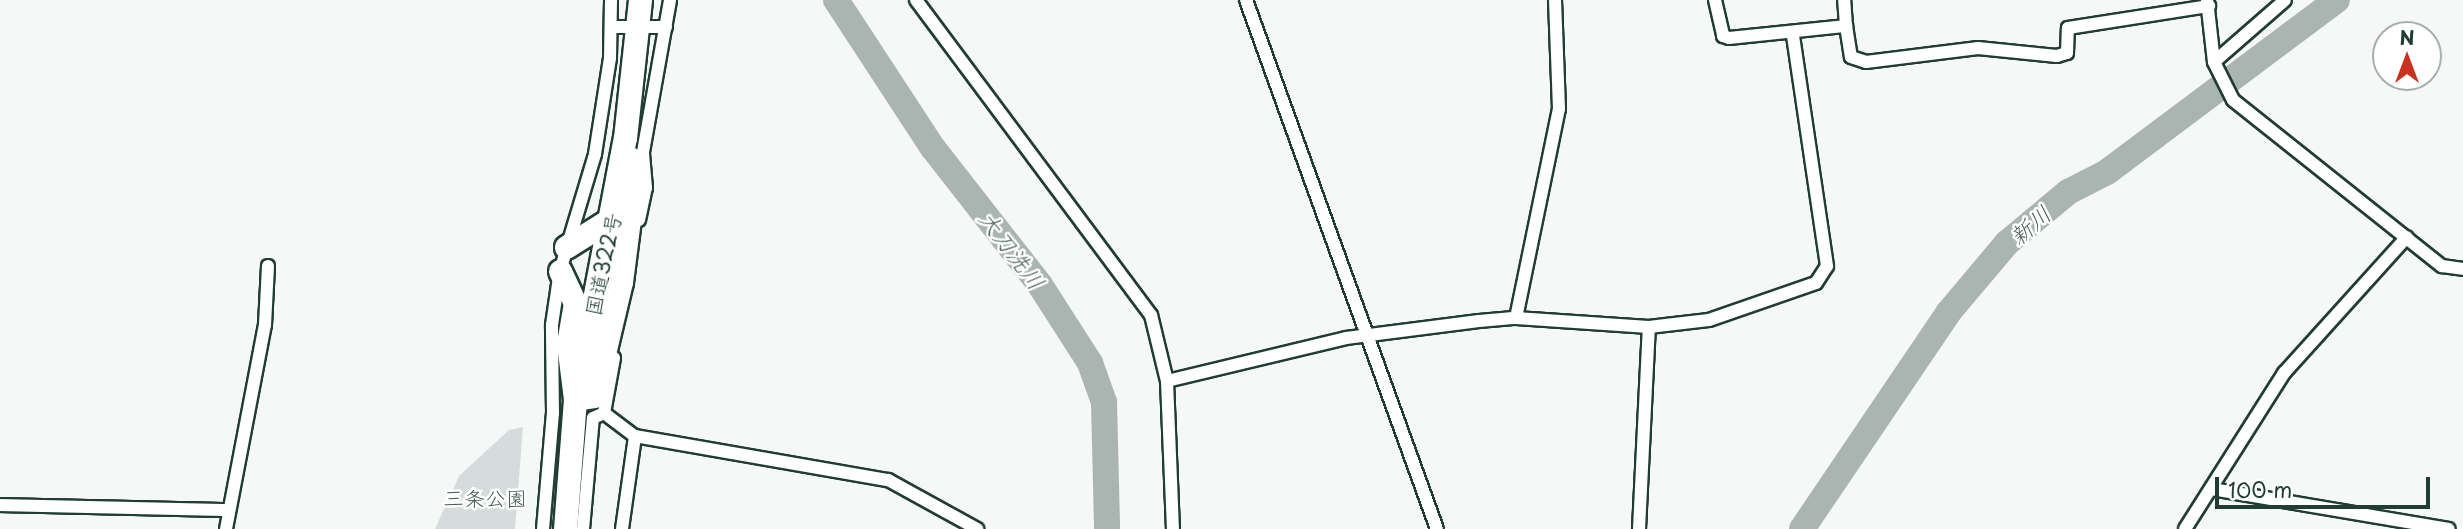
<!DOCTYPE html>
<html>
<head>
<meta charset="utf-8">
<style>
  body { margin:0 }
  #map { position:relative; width:2463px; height:529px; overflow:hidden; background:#f6f7f7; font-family:"Playpen Sans","Klee One",sans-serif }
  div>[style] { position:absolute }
  .green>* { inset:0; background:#d6dcdb }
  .river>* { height:26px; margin:-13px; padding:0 13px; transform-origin:13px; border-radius:13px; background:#aab5b1 }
  .roads { filter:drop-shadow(2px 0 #1f3d34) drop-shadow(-2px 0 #1f3d34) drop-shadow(0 2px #1f3d34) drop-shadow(0 -2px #1f3d34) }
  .street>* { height:12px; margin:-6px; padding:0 6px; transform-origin:6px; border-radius:6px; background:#fff }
  .highway>* { height:23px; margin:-11.5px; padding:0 11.5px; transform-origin:11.5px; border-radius:11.5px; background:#fff }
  span { translate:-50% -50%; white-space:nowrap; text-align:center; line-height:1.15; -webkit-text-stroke:5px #fff; paint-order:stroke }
  .street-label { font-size:21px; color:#1f3d34 }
  .park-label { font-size:21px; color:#445d55 }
  .water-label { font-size:23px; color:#49615a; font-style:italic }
  .north { position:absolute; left:2372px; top:21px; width:70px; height:70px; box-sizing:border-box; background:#fff; border:2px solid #a5b1ae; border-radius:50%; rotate:0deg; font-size:19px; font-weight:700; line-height:28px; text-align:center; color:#1f3d34 }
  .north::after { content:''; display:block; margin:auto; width:24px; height:32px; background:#c8321e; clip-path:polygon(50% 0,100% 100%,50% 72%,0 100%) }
  .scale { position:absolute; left:2215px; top:477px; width:215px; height:32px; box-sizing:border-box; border:4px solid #1f3d34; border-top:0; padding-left:9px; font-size:21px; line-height:24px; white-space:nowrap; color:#1f3d34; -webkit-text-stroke:5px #fff; paint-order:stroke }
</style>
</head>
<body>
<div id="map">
  <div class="green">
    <div style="clip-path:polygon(523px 427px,515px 529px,435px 529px,459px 476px,509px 430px)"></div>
  </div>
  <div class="river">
    <div style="left:836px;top:0;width:177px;rotate:56.8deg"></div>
    <div style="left:933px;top:148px;width:174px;rotate:52deg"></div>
    <div style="left:1040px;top:285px;width:93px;rotate:57.3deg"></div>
    <div style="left:1090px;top:363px;width:41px;rotate:70.3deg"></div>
    <div style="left:1104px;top:402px;width:127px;rotate:88.6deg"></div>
    <div style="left:1802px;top:529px;width:261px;rotate:-55.9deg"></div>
    <div style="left:1948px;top:313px;width:92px;rotate:-49.9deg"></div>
    <div style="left:2007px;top:243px;width:80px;rotate:-39.9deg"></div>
    <div style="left:2068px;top:192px;width:44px;rotate:-27.1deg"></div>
    <div style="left:2107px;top:172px;width:287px;rotate:-36.8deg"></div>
  </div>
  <div class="roads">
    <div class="street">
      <div style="left:916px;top:0;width:393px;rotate:53.3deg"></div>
      <div style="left:1151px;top:315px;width:68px;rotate:76.4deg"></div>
      <div style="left:1167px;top:381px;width:148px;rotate:87.7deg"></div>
      <div style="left:1246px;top:0;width:562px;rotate:70.15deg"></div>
      <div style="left:1715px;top:0;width:37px;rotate:77deg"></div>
      <div style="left:1723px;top:36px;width:6px;rotate:18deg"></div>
      <div style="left:1729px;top:38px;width:118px;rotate:-5.9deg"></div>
      <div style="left:1846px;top:26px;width:26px;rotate:-94deg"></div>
      <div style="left:2207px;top:0;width:62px;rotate:83.6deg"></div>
      <div style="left:2214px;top:62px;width:42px;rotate:63.4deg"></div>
      <div style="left:2233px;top:100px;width:267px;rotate:38.5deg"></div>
      <div style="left:2442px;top:266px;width:21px;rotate:8deg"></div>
      <div style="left:1846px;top:26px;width:31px;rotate:81deg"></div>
      <div style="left:1851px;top:57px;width:16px;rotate:18deg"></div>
      <div style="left:1866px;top:62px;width:113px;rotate:-7.1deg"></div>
      <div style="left:1978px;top:48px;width:79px;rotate:5.8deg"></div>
      <div style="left:2057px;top:56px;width:10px;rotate:-17deg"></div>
      <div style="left:2067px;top:53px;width:25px;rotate:-88deg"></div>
      <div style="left:2068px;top:28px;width:143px;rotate:-8.9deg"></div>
      <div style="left:611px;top:27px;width:55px"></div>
      <div style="left:2214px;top:62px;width:94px;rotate:-41.1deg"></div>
      <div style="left:639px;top:220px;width:33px;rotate:-78deg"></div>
      <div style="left:646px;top:188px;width:36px;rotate:-95deg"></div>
      <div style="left:643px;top:152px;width:154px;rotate:-79.9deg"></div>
      <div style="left:1516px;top:318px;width:213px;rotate:-78.4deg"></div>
      <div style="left:1559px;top:109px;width:109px;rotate:-92.1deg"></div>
      <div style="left:1167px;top:381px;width:184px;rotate:-13.5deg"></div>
      <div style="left:1346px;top:338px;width:134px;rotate:-7.3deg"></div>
      <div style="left:1479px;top:321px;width:37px;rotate:-5deg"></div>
      <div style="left:1516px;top:318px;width:133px;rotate:3.9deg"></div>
      <div style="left:1649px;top:327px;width:60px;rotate:-6.7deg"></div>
      <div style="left:1709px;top:320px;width:113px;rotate:-19.1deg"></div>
      <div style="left:1816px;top:283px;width:20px;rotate:-57deg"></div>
      <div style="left:1827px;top:266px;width:233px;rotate:-98.4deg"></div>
      <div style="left:604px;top:413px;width:56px;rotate:-79.7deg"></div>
      <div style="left:604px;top:413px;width:39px;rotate:37deg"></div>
      <div style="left:635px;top:436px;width:257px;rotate:9.9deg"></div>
      <div style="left:888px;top:480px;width:102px;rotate:28.8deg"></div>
      <div style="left:2212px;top:489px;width:240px;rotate:9.6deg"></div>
      <div style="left:0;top:505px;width:228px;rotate:1.3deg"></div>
      <div style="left:226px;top:529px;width:208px;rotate:-79.2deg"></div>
      <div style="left:265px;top:325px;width:59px;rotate:-87.1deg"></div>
      <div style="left:543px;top:529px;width:116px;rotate:-85.1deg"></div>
      <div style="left:553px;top:413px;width:88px;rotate:-90.7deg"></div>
      <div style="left:552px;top:325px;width:55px;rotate:-81.6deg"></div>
      <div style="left:560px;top:271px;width:122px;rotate:-73.3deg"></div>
      <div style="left:595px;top:154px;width:97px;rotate:-81.1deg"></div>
      <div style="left:610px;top:58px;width:58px;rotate:-89deg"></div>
      <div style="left:583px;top:529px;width:111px;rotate:-84.9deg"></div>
      <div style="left:593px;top:418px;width:12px;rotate:-24deg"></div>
      <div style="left:622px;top:529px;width:94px;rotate:-82deg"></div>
      <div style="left:1639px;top:529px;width:202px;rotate:-87.2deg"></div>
      <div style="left:2185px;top:529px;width:185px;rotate:-57.6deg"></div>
      <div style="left:2284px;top:373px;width:183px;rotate:-47.9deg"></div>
    </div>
    <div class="highway">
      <div style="left:566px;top:247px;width:54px;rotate:-32.2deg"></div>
      <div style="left:560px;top:271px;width:35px;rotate:65deg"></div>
      <div style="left:575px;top:303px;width:41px;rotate:99.9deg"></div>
      <div style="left:568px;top:343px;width:56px;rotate:82.9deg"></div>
      <div style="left:575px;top:399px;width:19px;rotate:-9deg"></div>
      <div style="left:594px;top:396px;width:117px;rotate:-76.7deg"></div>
      <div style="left:621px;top:282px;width:102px;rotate:-82.7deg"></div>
      <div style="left:634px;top:181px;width:24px;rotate:-102deg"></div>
      <div style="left:565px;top:529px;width:130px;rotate:-85.6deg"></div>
      <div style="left:575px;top:399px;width:266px;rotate:-79.2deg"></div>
      <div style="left:625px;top:138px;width:139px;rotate:-83.8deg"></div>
    </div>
  </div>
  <div class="street-label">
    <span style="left:602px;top:264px;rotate:-78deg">国道322号</span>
  </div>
  <div class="park-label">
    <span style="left:485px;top:497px">三条公園</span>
  </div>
  <div class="water-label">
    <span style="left:2030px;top:225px;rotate:-41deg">新川</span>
    <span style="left:1012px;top:250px;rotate:53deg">大刀洗川</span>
  </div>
  <div class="north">N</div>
  <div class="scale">100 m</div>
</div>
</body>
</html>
